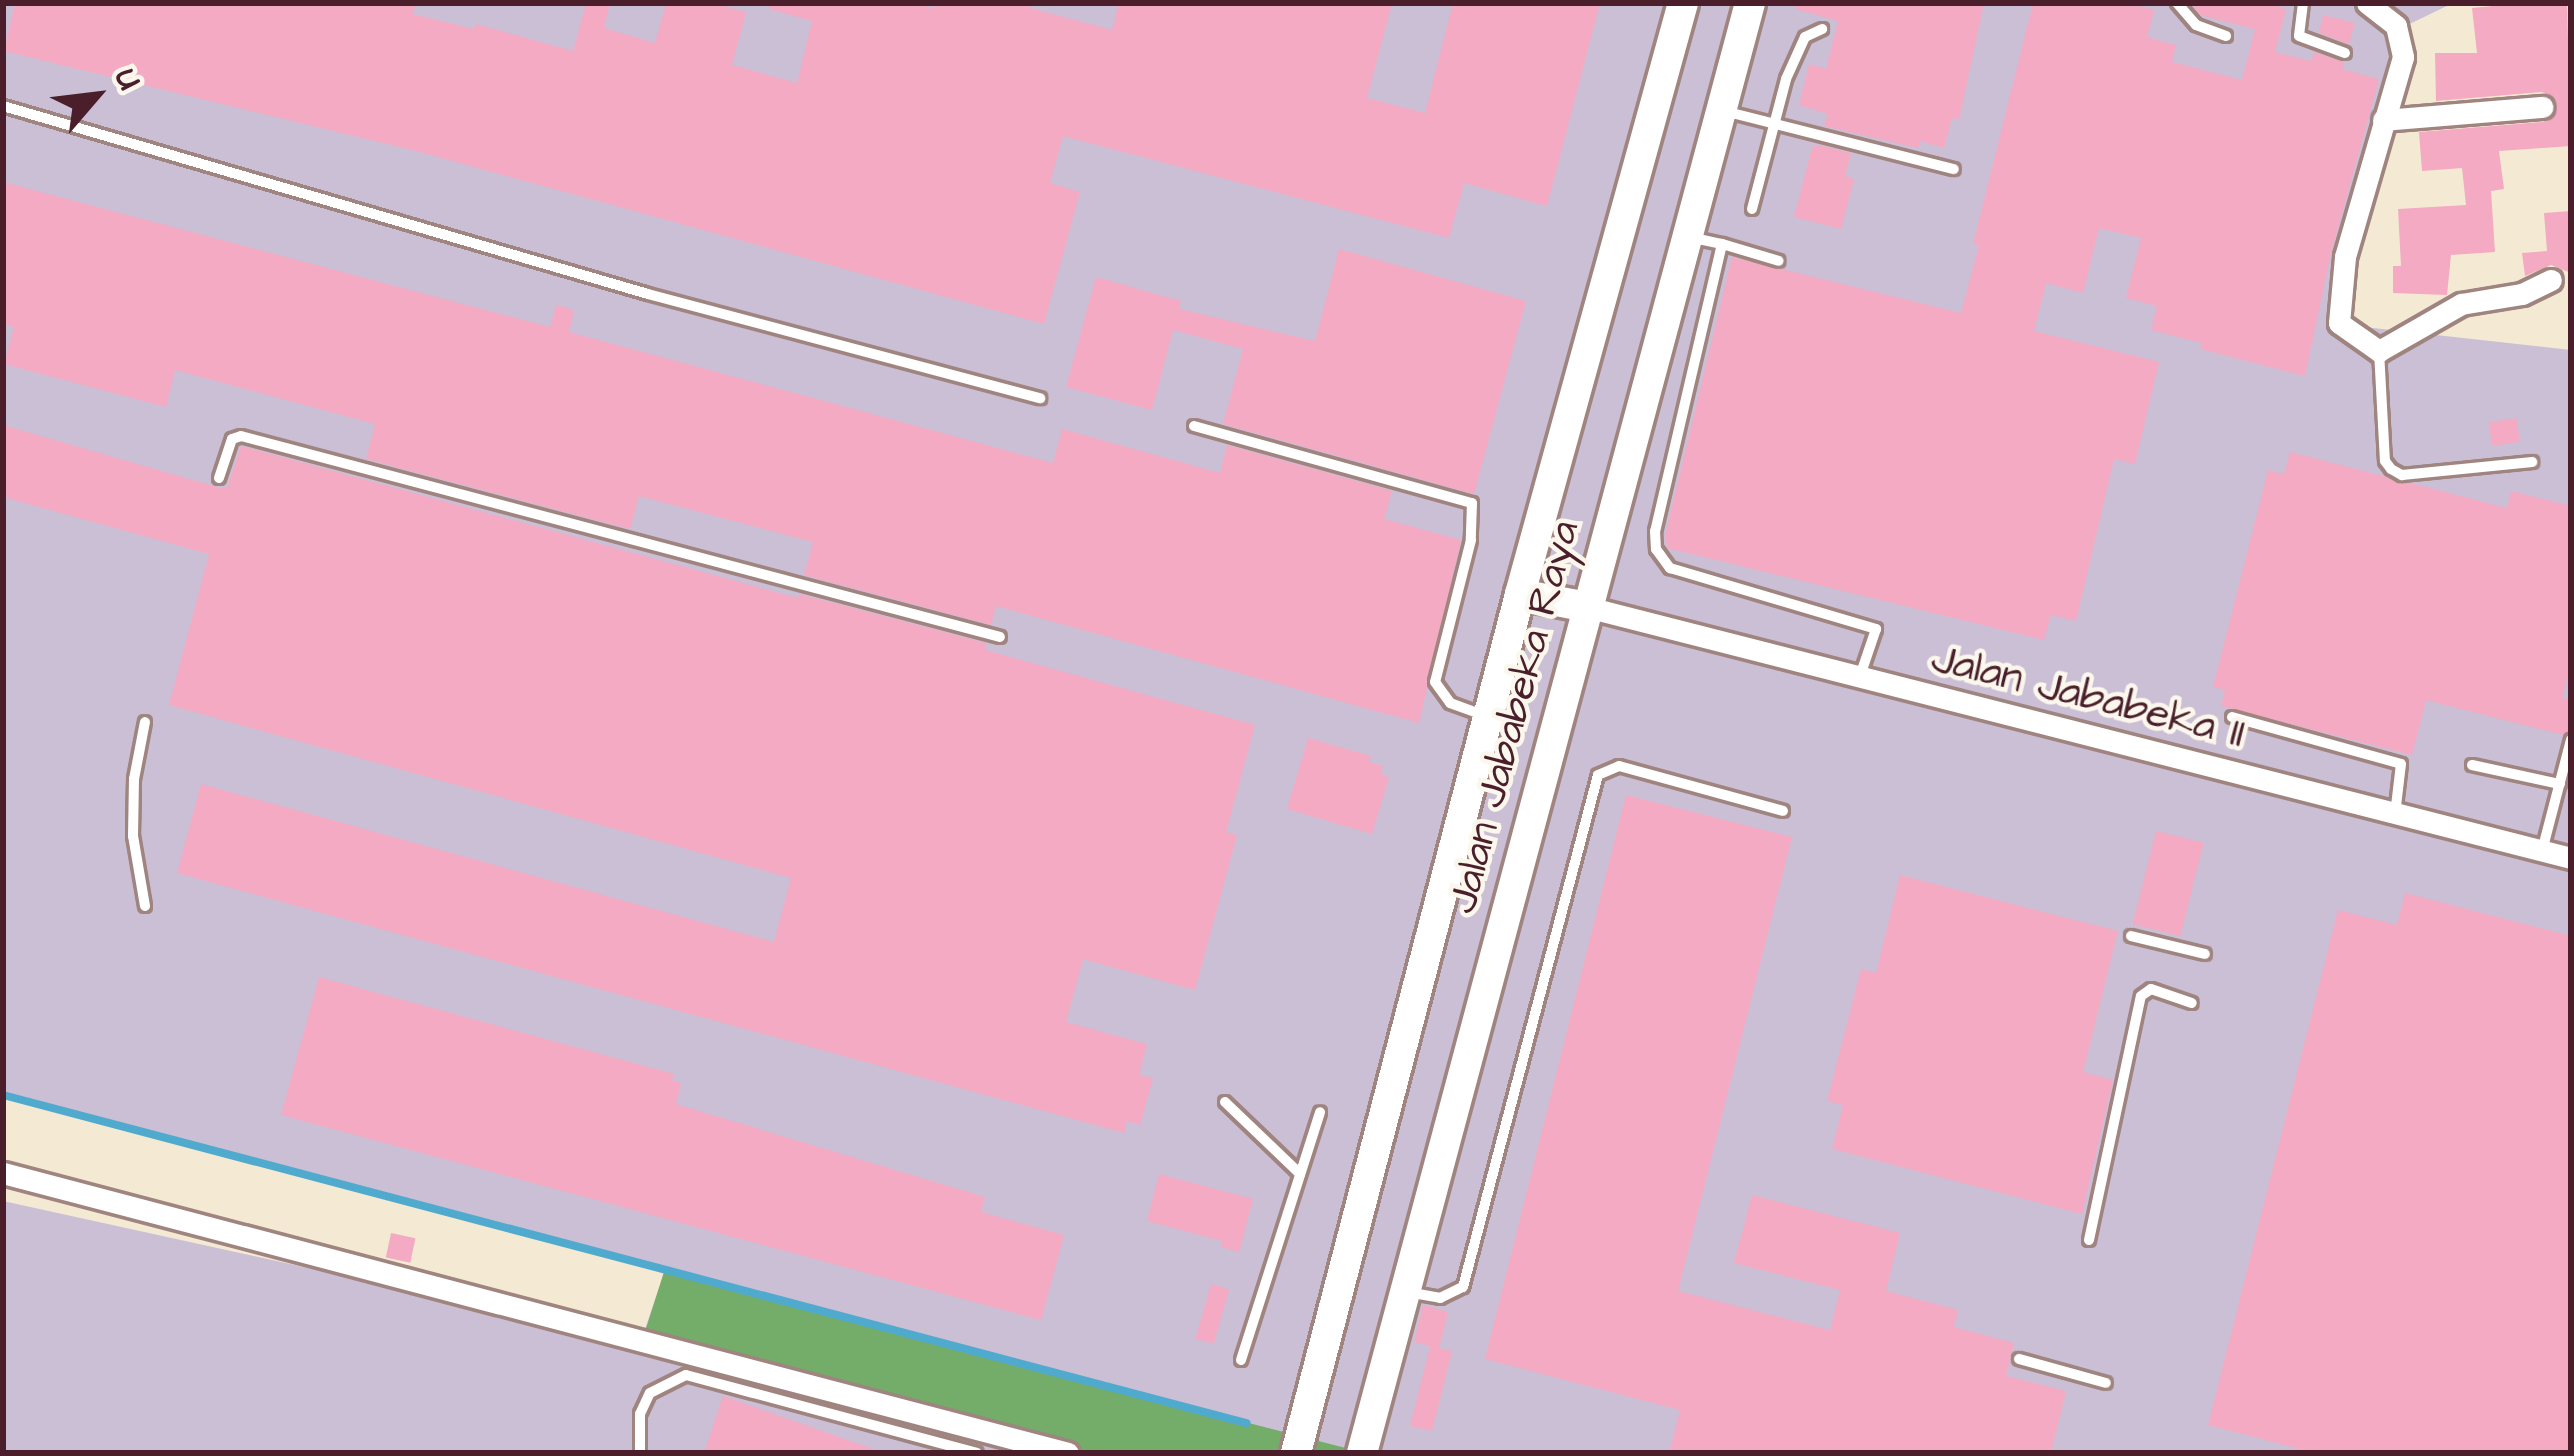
<!DOCTYPE html>
<html>
<head>
<meta charset="utf-8">
<style>
  body { margin:0 }
  #map { position:relative; width:2574px; height:1456px; overflow:hidden; background:#f4ead3; font-family:"Architects Daughter",sans-serif }
  div>[style] { position:absolute }
  .industrial>* { inset:0; background:#cbbfd5 }
  .forest>* { inset:0; background:#74ac69 }
  .stream>* { height:8px; margin:-4px; padding:0 4px; transform-origin:4px; border-radius:4px; background:#50aace }
  .building>* { inset:0; background:#f3aac2; transform-origin:0 0 }
  .roads { filter:drop-shadow(3px 0 #9f847f) drop-shadow(-3px 0 #9f847f) drop-shadow(0 3px #9f847f) drop-shadow(0 -3px #9f847f) }
  .lane>* { height:10px; margin:-5px; padding:0 5px; transform-origin:5px; border-radius:5px; background:#fff }
  .street>* { height:21px; margin:-10.5px; padding:0 10.5px; transform-origin:10.5px; border-radius:10.5px; background:#fff }
  .secondary>* { height:30px; margin:-15px; padding:0 15px; transform-origin:15px; border-radius:15px; background:#fff }
  span { translate:-50% -50%; white-space:nowrap; text-align:center; line-height:1.15; -webkit-text-stroke:9px #fbf7ec; paint-order:stroke }
  .street-label { font-size:42px; color:#4a1f2b }
  .frame { position:absolute; inset:0; border:6px solid #4a1f2b; pointer-events:none }
  .north { position:absolute; left:36px; top:36px; width:120px; height:120px; -webkit-text-stroke:9px #fbf7ec; paint-order:stroke; rotate:62deg; font-size:33px; font-weight:700; line-height:48px; text-align:center; color:#4a1f2b }
  .north::after { content:''; display:block; margin:auto; width:42px; height:54px; background:#4a1f2b; clip-path:polygon(50% 0,100% 100%,50% 72%,0 100%) }
</style>
</head>
<body>
<div id="map">
  <div class="industrial">
    <div style="clip-path:polygon(3px 3px,2453px 3px,2391px 33px,2394px 45px,2328px 323px,2571px 350px,2571px 1453px,3px 1453px,3px 1201px,641px 1341px,664px 1273px,3px 1096px)"></div>
  </div>
  <div class="forest">
    <div style="clip-path:polygon(664px 1272px,1365px 1453px,1068px 1453px,642px 1341px)"></div>
  </div>
  <div class="stream">
    <div style="left:3px;top:1095px;width:1286px;rotate:14.78deg"></div>
  </div>
  <div class="building">
    <div style="clip-path:polygon(15px 3px,416px 3px,413px 14px,474px 29px,476px 24px,573px 51px,586px 3px,610px 3px,604px 28px,655px 43px,666px 3px,712px 3px,746px 12px,732px 65px,797px 83px,812px 21px,769px 9px,770px 3px,913px 3px,933px 8px,934px 3px,1031px 3px,1030px 8px,1112px 30px,1119px 3px,1392px 3px,1367px 98px,1425px 113px,1453px 3px,1600px 3px,1547px 206px,1464px 183px,1449px 238px,1063px 136px,1050px 183px,1080px 192px,1044px 324px,416px 151px,4px 51px)"></div>
    <div style="clip-path:polygon(1796px 3px,1984px 3px,1959px 120px,1952px 118px,1944px 148px,1920px 141px,1918px 148px,1824px 126px,1828px 114px,1799px 105px,1809px 64px,1826px 69px,1838px 21px,1795px 9px)"></div>
    <div style="clip-path:polygon(2033px 3px,2127px 3px,2154px 10px,2147px 37px,2176px 45px,2172px 62px,2242px 80px,2255px 29px,2200px 15px,2190px 3px,2264px 3px,2286px 9px,2275px 52px,2311px 61px,2314px 52px,2344px 62px,2342px 69px,2379px 79px,2331px 253px,2305px 376px,2200px 349px,2202px 343px,2151px 330px,2157px 306px,2126px 298px,2141px 238px,2099px 228px,2083px 293px,2046px 283px,2034px 331px,2159px 362px,2135px 464px,2114px 459px,2076px 621px,2051px 615px,2044px 640px,1667px 548px,1665px 536px,1732px 257px,1961px 313px,1979px 245px,1973px 244px)"></div>
    <div style="clip-path:polygon(2524px 3px,2567px 3px,2571px 146px,2499px 151px,2504px 189px,2491px 191px,2495px 252px,2451px 255px,2447px 295px,2393px 293px,2393px 266px,2401px 266px,2398px 209px,2466px 205px,2462px 168px,2422px 171px,2419px 132px,2543px 122px,2556px 112px,2554px 98px,2542px 92px,2436px 101px,2435px 53px,2477px 53px,2472px 8px)"></div>
    <div style="clip-path:polygon(2323px 15px,2355px 23px,2349px 44px,2319px 33px)"></div>
    <div style="clip-path:polygon(1819px 145px,1851px 153px,1845px 176px,1854px 179px,1841px 229px,1794px 217px,1812px 147px)"></div>
    <div style="clip-path:polygon(3px 182px,550px 327px,556px 305px,574px 310px,569px 332px,1053px 463px,1062px 429px,1220px 473px,1227px 445px,1392px 491px,1384px 519px,1461px 540px,1419px 723px,996px 606px,991px 625px,804px 575px,813px 542px,639px 496px,630px 529px,366px 459px,375px 424px,175px 370px,166px 407px,4px 364px,14px 327px,3px 324px)"></div>
    <div style="clip-path:polygon(2571px 211px,2571px 273px,2551px 265px,2525px 276px,2522px 253px,2547px 251px,2544px 213px)"></div>
    <div style="clip-path:polygon(1339px 249px,1526px 301px,1474px 494px,1223px 424px,1243px 349px,1173px 330px,1152px 410px,1066px 387px,1096px 277px,1181px 301px,1179px 309px,1315px 341px)"></div>
    <div style="left:2516px;top:418px;width:24px;height:28px;rotate:81deg"></div>
    <div style="clip-path:polygon(3px 425px,217px 487px,227px 488px,241px 446px,798px 598px,799px 594px,986px 643px,985px 650px,1255px 725px,1226px 832px,1237px 835px,1195px 990px,1083px 959px,1066px 1022px,1147px 1044px,1139px 1075px,1153px 1078px,1140px 1125px,1127px 1121px,1124px 1133px,177px 873px,201px 784px,774px 942px,791px 878px,169px 705px,209px 554px,3px 497px)"></div>
    <div style="clip-path:polygon(2290px 452px,2507px 508px,2511px 491px,2571px 506px,2571px 663px,2562px 698px,2571px 699px,2571px 730px,2563px 735px,2426px 700px,2412px 755px,2221px 706px,2225px 690px,2213px 687px,2268px 470px,2284px 474px)"></div>
    <div style="clip-path:polygon(1308px 738px,1371px 756px,1369px 762px,1383px 766px,1381px 775px,1389px 777px,1372px 834px,1287px 809px)"></div>
    <div style="clip-path:polygon(1626px 795px,1792px 837px,1678px 1291px,1830px 1330px,1840px 1290px,1734px 1263px,1752px 1195px,1900px 1233px,1886px 1291px,1958px 1310px,1954px 1327px,2014px 1343px,2006px 1376px,2066px 1391px,2051px 1453px,1669px 1453px,1680px 1410px,1485px 1359px)"></div>
    <div style="left:2156px;top:831px;width:49px;height:96px;rotate:14deg"></div>
    <div style="clip-path:polygon(1900px 875px,2118px 931px,2083px 1072px,2113px 1080px,2082px 1214px,1832px 1149px,1843px 1105px,1827px 1101px,1861px 969px,1876px 973px)"></div>
    <div style="clip-path:polygon(2405px 893px,2571px 936px,2571px 1453px,2315px 1453px,2208px 1425px,2338px 910px,2397px 925px)"></div>
    <div style="clip-path:polygon(319px 977px,674px 1074px,672px 1080px,681px 1083px,676px 1104px,985px 1197px,981px 1212px,1064px 1235px,1041px 1320px,281px 1115px)"></div>
    <div style="clip-path:polygon(1159px 1174px,1253px 1199px,1239px 1252px,1221px 1247px,1222px 1241px,1147px 1221px)"></div>
    <div style="left:391px;top:1233px;width:25px;height:25px;rotate:12deg"></div>
    <div style="left:1211px;top:1284px;width:19px;height:57px;rotate:16deg"></div>
    <div style="clip-path:polygon(1423px 1305px,1448px 1312px,1439px 1348px,1452px 1351px,1432px 1431px,1410px 1426px,1430px 1346px,1414px 1342px)"></div>
    <div style="clip-path:polygon(723px 1396px,876px 1450px,876px 1453px,704px 1453px)"></div>
  </div>
  <div class="roads">
    <div class="lane">
      <div style="left:2177px;top:3px;width:29px;rotate:49deg"></div>
      <div style="left:2196px;top:25px;width:32px;rotate:20deg"></div>
      <div style="left:2303px;top:3px;width:33px;rotate:97deg"></div>
      <div style="left:2299px;top:36px;width:49px;rotate:20.3deg"></div>
      <div style="left:3px;top:106px;width:672px;rotate:16.25deg"></div>
      <div style="left:648px;top:294px;width:406px;rotate:14.9deg"></div>
      <div style="left:1724px;top:111px;width:237px;rotate:14.2deg"></div>
      <div style="left:1752px;top:209px;width:134px;rotate:-75.3deg"></div>
      <div style="left:1786px;top:79px;width:46px;rotate:-65.7deg"></div>
      <div style="left:1805px;top:37px;width:19px;rotate:-25deg"></div>
      <div style="left:1689px;top:237px;width:34px;rotate:12deg"></div>
      <div style="left:1722px;top:244px;width:295px;rotate:103.1deg"></div>
      <div style="left:1655px;top:531px;width:18px;rotate:87deg"></div>
      <div style="left:1656px;top:549px;width:24px;rotate:54deg"></div>
      <div style="left:1670px;top:568px;width:215px;rotate:16.5deg"></div>
      <div style="left:1876px;top:629px;width:50px;rotate:108.8deg"></div>
      <div style="left:1722px;top:244px;width:59px;rotate:16.6deg"></div>
      <div style="left:2379px;top:351px;width:110px;rotate:86.9deg"></div>
      <div style="left:2385px;top:461px;width:10px;rotate:53deg"></div>
      <div style="left:2391px;top:469px;width:13px;rotate:29deg"></div>
      <div style="left:2402px;top:475px;width:131px;rotate:-5.7deg"></div>
      <div style="left:1194px;top:426px;width:288px;rotate:15.5deg"></div>
      <div style="left:1472px;top:503px;width:37px;rotate:92deg"></div>
      <div style="left:1471px;top:540px;width:146px;rotate:104.2deg"></div>
      <div style="left:1435px;top:682px;width:26px;rotate:54deg"></div>
      <div style="left:1450px;top:703px;width:37px;rotate:20deg"></div>
      <div style="left:219px;top:478px;width:41px;rotate:-71.6deg"></div>
      <div style="left:232px;top:439px;width:9px;rotate:-18deg"></div>
      <div style="left:241px;top:436px;width:785px;rotate:14.83deg"></div>
      <div style="left:2232px;top:717px;width:175px;rotate:15.5deg"></div>
      <div style="left:2401px;top:764px;width:50px;rotate:96.8deg"></div>
      <div style="left:2472px;top:765px;width:90px;rotate:12.2deg"></div>
      <div style="left:2542px;top:851px;width:115px;rotate:-75.4deg"></div>
      <div style="left:145px;top:906px;width:71px;rotate:-99.7deg"></div>
      <div style="left:133px;top:836px;width:57px;rotate:-89deg"></div>
      <div style="left:134px;top:779px;width:58px;rotate:-79.1deg"></div>
      <div style="left:2131px;top:936px;width:76px;rotate:13.7deg"></div>
      <div style="left:1225px;top:1102px;width:104px;rotate:43.8deg"></div>
      <div style="left:2089px;top:1240px;width:249px;rotate:-78deg"></div>
      <div style="left:2141px;top:996px;width:12px;rotate:-35deg"></div>
      <div style="left:2151px;top:989px;width:43px;rotate:18.9deg"></div>
      <div style="left:1407px;top:1292px;width:34px;rotate:10deg"></div>
      <div style="left:1440px;top:1298px;width:25px;rotate:-26deg"></div>
      <div style="left:1463px;top:1287px;width:529px;rotate:-75.23deg"></div>
      <div style="left:1598px;top:775px;width:23px;rotate:-23deg"></div>
      <div style="left:1619px;top:766px;width:170px;rotate:15.3deg"></div>
      <div style="left:2019px;top:1359px;width:90px;rotate:15.4deg"></div>
      <div style="left:1241px;top:1360px;width:260px;rotate:-72.3deg"></div>
      <div style="left:640px;top:1453px;width:39px;rotate:-90deg"></div>
      <div style="left:640px;top:1414px;width:23px;rotate:-65deg"></div>
      <div style="left:650px;top:1393px;width:40px;rotate:-26.6deg"></div>
      <div style="left:686px;top:1375px;width:301px;rotate:15deg"></div>
    </div>
    <div class="street">
      <div style="left:2367px;top:3px;width:37px;rotate:38deg"></div>
      <div style="left:2396px;top:26px;width:32px;rotate:77deg"></div>
      <div style="left:2403px;top:57px;width:208px;rotate:106.2deg"></div>
      <div style="left:2345px;top:257px;width:66px;rotate:95.2deg"></div>
      <div style="left:2339px;top:323px;width:49px;rotate:35deg"></div>
      <div style="left:2379px;top:351px;width:95px;rotate:-29.8deg"></div>
      <div style="left:2461px;top:304px;width:62px;rotate:-9.3deg"></div>
      <div style="left:2522px;top:294px;width:32px;rotate:-26deg"></div>
      <div style="left:2383px;top:120px;width:160px;rotate:-4.7deg"></div>
      <div style="left:1587px;top:607px;width:1016px;rotate:14.31deg"></div>
      <div style="left:3px;top:1173px;width:1101px;rotate:14.73deg"></div>
    </div>
    <div class="secondary">
      <div style="left:1520px;top:594px;width:68px;rotate:11deg"></div>
      <div style="left:1296px;top:1453px;width:888px;rotate:-75.38deg"></div>
      <div style="left:1520px;top:594px;width:613px;rotate:-74.58deg"></div>
      <div style="left:1362px;top:1453px;width:1501px;rotate:-75.02deg"></div>
    </div>
  </div>
  <div class="street-label">
    <span style="left:2088px;top:697px;rotate:14deg">Jalan Jababeka II</span>
    <span style="left:1514px;top:717px;rotate:-75deg">Jalan Jababeka Raya</span>
  </div>
  <div class="frame"></div>
  <div class="north">U</div>
</div>
</body>
</html>
